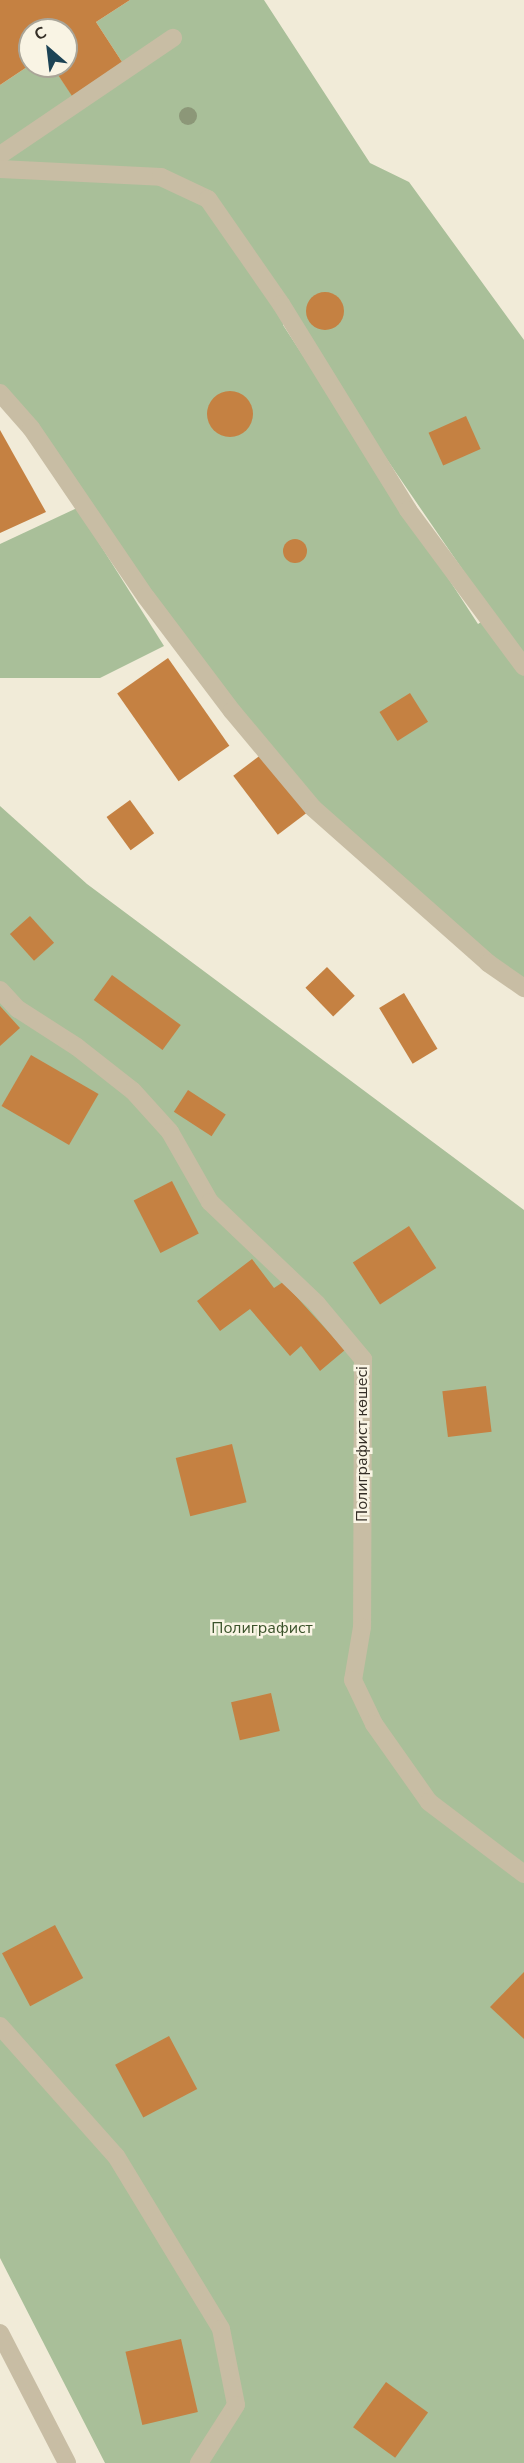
<!DOCTYPE html>
<html>
<head>
<meta charset="utf-8">
<style>
  body { margin:0 }
  #map { position:relative; width:524px; height:2463px; overflow:hidden; background:#f1ebd8; font-family:"Nunito Sans",sans-serif }
  div>[style] { position:absolute }
  .green>* { inset:0; background:#a9bf99 }
  .building>* { inset:0; background:#c58142; transform-origin:0 0 }
  .round { border-radius:50% }
  .minor>* { height:18px; margin:-9px; padding:0 9px; transform-origin:9px; border-radius:9px; background:#c8bda4 }
  .trees>* { width:18px; height:18px; margin:-9px; border-radius:50%; background:#8c9778 }
  span { translate:-50% -50%; white-space:nowrap; text-align:center; line-height:1.15; -webkit-text-stroke:5px #f9f4e4; paint-order:stroke }
  .street-label { font-size:16px; color:#342e26 }
  .park-label { font-size:16px; color:#3a522a }
  .north { position:absolute; left:18px; top:18px; width:60px; height:60px; box-sizing:border-box; background:#f9f4e4; border:2px solid #aaa598; border-radius:50%; rotate:332deg; font-size:16px; font-weight:700; line-height:24px; text-align:center; color:#342e26 }
  .north::after { content:''; display:block; margin:auto; width:21px; height:27px; background:#1c4355; clip-path:polygon(50% 0,100% 100%,50% 72%,0 100%) }
</style>
</head>
<body>
<div id="map">
  <div class="green">
    <div style="clip-path:polygon(evenodd,130px 0,264px 0,370px 163px,409px 182px,524px 340px,524px 988px,313px 808px,0 393px,0 85px,30px 65px,52px 66px,74px 98px,124px 65px,96px 22px,130px 0,284px 294px,375px 442px,493px 614px,478px 624px,283px 325px,284px 294px)"></div>
    <div style="clip-path:polygon(77px 508px,164px 646px,100px 678px,0 678px,0 544px)"></div>
    <div style="clip-path:polygon(0 806px,87px 884px,524px 1210px,524px 2463px,105px 2463px,0 2258px)"></div>
  </div>
  <div class="building">
    <div style="clip-path:polygon(0 0,130px 0,96px 22px,124px 65px,74px 99px,52px 66px,66px 66px,66px 30px,30px 30px,30px 65px,0 85px)"></div>
    <div class="round" style="left:306px;top:292px;width:38px;height:38px"></div>
    <div class="round" style="left:207px;top:391px;width:46px;height:46px"></div>
    <div style="left:466px;top:416px;width:36px;height:41px;rotate:66deg"></div>
    <div style="clip-path:polygon(0 430px,46px 512px,0 533px)"></div>
    <div class="round" style="left:283px;top:539px;width:24px;height:24px"></div>
    <div style="left:168px;top:658px;width:107px;height:62px;rotate:55deg"></div>
    <div style="left:410px;top:693px;width:34px;height:36px;rotate:58deg"></div>
    <div style="left:262px;top:754px;width:74px;height:36px;rotate:53deg"></div>
    <div style="left:130px;top:800px;width:41px;height:29px;rotate:54deg"></div>
    <div style="left:30px;top:916px;width:36px;height:27px;rotate:48deg"></div>
    <div style="left:327px;top:967px;width:40px;height:30px;rotate:46deg"></div>
    <div style="left:112px;top:975px;width:85px;height:31px;rotate:36deg"></div>
    <div style="left:404px;top:993px;width:65px;height:29px;rotate:59deg"></div>
    <div style="clip-path:polygon(0 1006px,20px 1028px,0 1046px)"></div>
    <div style="left:31px;top:1055px;width:78px;height:59px;rotate:30deg"></div>
    <div style="left:188px;top:1090px;width:45px;height:26px;rotate:33deg"></div>
    <div style="left:172px;top:1181px;width:59px;height:43px;rotate:63deg"></div>
    <div style="left:409px;top:1226px;width:50px;height:67px;rotate:57deg"></div>
    <div style="clip-path:polygon(252px 1259px,274px 1288px,283px 1282px,345px 1350px,320px 1371px,301px 1346px,290px 1356px,250px 1309px,220px 1331px,197px 1301px)"></div>
    <div style="left:486px;top:1386px;width:46px;height:44px;rotate:83deg"></div>
    <div style="left:232px;top:1444px;width:60px;height:58px;rotate:76deg"></div>
    <div style="left:271px;top:1693px;width:39px;height:41px;rotate:77deg"></div>
    <div style="left:55px;top:1925px;width:60px;height:60px;rotate:62deg"></div>
    <div style="clip-path:polygon(524px 1972px,524px 2039px,490px 2007px)"></div>
    <div style="left:169px;top:2036px;width:60px;height:61px;rotate:62deg"></div>
    <div style="left:181px;top:2339px;width:75px;height:57px;rotate:77deg"></div>
    <div style="left:386px;top:2382px;width:52px;height:56px;rotate:36deg"></div>
  </div>
  <div class="minor">
    <div style="left:0;top:155px;width:209px;rotate:-34.1deg"></div>
    <div style="left:0;top:169px;width:161px;rotate:2.8deg"></div>
    <div style="left:161px;top:177px;width:52px;rotate:25.1deg"></div>
    <div style="left:208px;top:199px;width:128px;rotate:55.2deg"></div>
    <div style="left:281px;top:304px;width:242px;rotate:58.3deg"></div>
    <div style="left:408px;top:510px;width:195px;rotate:53.5deg"></div>
    <div style="left:0;top:393px;width:47px;rotate:48.5deg"></div>
    <div style="left:31px;top:428px;width:204px;rotate:55.8deg"></div>
    <div style="left:146px;top:597px;width:143px;rotate:53deg"></div>
    <div style="left:232px;top:711px;width:126px;rotate:50.1deg"></div>
    <div style="left:313px;top:808px;width:234px;rotate:41.5deg"></div>
    <div style="left:488px;top:963px;width:44px;rotate:34.8deg"></div>
    <div style="left:0;top:990px;width:26px;rotate:47deg"></div>
    <div style="left:18px;top:1009px;width:70px;rotate:32.8deg"></div>
    <div style="left:77px;top:1047px;width:71px;rotate:38.2deg"></div>
    <div style="left:133px;top:1091px;width:55px;rotate:47.9deg"></div>
    <div style="left:170px;top:1132px;width:81px;rotate:60.3deg"></div>
    <div style="left:210px;top:1202px;width:148px;rotate:43.6deg"></div>
    <div style="left:317px;top:1304px;width:72px;rotate:50.1deg"></div>
    <div style="left:363px;top:1359px;width:268px;rotate:90.2deg"></div>
    <div style="left:362px;top:1627px;width:54px;rotate:99.6deg"></div>
    <div style="left:353px;top:1680px;width:49px;rotate:64.5deg"></div>
    <div style="left:374px;top:1724px;width:95px;rotate:54.8deg"></div>
    <div style="left:429px;top:1802px;width:119px;rotate:37.2deg"></div>
    <div style="left:0;top:2026px;width:174px;rotate:48.3deg"></div>
    <div style="left:116px;top:2156px;width:202px;rotate:58.7deg"></div>
    <div style="left:221px;top:2329px;width:77px;rotate:78.8deg"></div>
    <div style="left:236px;top:2405px;width:69px;rotate:122.5deg"></div>
    <div style="left:0;top:2333px;width:146px;rotate:62.7deg"></div>
  </div>
  <div class="trees">
    <div style="left:188px;top:116px"></div>
  </div>
  <div class="street-label">
    <span style="left:362px;top:1444px;rotate:-90deg">Полиграфист көшесі</span>
  </div>
  <div class="park-label">
    <span style="left:262px;top:1628px">Полиграфист</span>
  </div>
  <div class="north">С</div>
</div>
</body>
</html>
